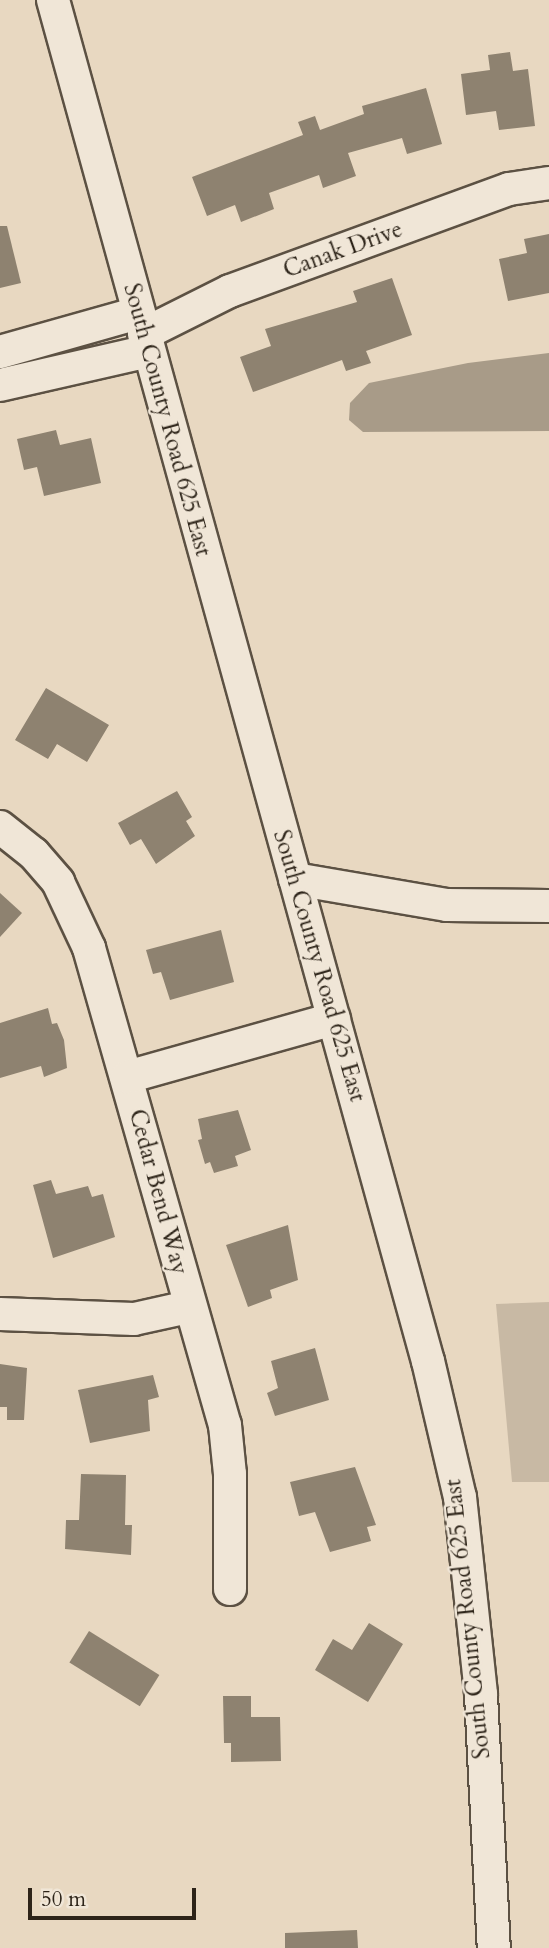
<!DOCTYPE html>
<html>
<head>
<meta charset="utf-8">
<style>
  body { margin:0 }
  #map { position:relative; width:549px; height:1948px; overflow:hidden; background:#e8d8c1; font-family:Cardo,serif }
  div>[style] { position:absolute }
  .green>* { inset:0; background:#c8b9a4 }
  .water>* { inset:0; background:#a89b88 }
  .building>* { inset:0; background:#8e8270; transform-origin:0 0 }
  .roads { filter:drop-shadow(2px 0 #5c5143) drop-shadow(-2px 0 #5c5143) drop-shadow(0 2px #5c5143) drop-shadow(0 -2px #5c5143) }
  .minor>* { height:32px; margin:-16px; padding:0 16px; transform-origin:16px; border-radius:16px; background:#f0e6d7 }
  span { translate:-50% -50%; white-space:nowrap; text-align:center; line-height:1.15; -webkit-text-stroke:5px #f0e6d7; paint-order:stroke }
  .street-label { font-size:23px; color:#2d2419 }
  .scale { position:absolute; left:28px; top:1888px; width:168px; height:32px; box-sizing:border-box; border:4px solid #2d2419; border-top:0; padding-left:9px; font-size:21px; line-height:24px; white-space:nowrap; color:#2d2419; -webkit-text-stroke:5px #f0e6d7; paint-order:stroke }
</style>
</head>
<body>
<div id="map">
  <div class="green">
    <div style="clip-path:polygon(549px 1302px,549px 1482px,512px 1482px,496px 1304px)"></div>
  </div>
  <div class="water">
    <div style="clip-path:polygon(549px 353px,549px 431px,363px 432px,349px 420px,350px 403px,369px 383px,468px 363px)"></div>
  </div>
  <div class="building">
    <div style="clip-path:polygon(510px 52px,513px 71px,528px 69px,535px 126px,499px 130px,496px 111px,466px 115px,461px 74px,490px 70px,488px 55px)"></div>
    <div style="clip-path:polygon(426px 88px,442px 144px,407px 154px,402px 138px,348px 153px,356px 176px,323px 188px,319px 175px,269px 193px,274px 209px,241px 222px,235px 205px,207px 216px,192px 177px,303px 135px,298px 122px,315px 116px,320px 130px,364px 114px,362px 106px)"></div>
    <div style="clip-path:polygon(0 226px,7px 226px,21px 283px,0 288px)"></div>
    <div style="clip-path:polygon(549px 234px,549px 293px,508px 301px,499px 259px,527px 253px,524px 239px)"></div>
    <div style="clip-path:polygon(392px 278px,412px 335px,366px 351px,371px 363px,346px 371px,342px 360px,253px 392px,240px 357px,271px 346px,265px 329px,357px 302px,353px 291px)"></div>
    <div style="clip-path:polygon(56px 430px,60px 445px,91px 438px,101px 483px,44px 496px,37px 467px,24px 470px,17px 439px)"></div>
    <div style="clip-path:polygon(46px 688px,109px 725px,87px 762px,57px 744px,48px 759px,15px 740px)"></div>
    <div style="clip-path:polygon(177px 791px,192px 817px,186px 821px,195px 836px,156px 864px,141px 839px,130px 845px,118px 823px)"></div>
    <div style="clip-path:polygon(0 893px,22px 913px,0 937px)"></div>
    <div style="clip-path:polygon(221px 930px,234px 982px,170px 1000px,161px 972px,153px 974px,146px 950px)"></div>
    <div style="clip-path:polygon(48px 1008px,52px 1024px,57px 1023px,64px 1040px,67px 1068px,44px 1077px,41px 1066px,0 1078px,0 1023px)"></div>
    <div style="clip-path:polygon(238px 1110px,251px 1150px,235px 1156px,238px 1166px,214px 1173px,210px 1162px,205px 1164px,198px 1140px,202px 1139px,198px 1119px)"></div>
    <div style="clip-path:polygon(51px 1180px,56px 1194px,88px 1186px,92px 1197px,103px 1194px,115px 1237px,53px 1258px,33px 1185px)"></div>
    <div style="clip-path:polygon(288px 1225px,298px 1280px,270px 1290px,272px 1298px,248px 1307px,226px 1245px)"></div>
    <div style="clip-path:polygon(315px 1348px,329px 1400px,275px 1416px,267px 1393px,278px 1388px,271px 1361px)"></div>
    <div style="clip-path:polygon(0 1364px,27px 1368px,24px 1420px,7px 1420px,7px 1407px,0 1407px)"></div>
    <div style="clip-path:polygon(153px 1375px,159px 1397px,148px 1400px,150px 1431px,90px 1443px,78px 1390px)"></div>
    <div style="clip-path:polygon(355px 1467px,376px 1525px,367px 1527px,371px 1541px,330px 1552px,315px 1512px,299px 1516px,290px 1482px)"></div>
    <div style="clip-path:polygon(81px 1474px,126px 1475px,125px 1525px,132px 1525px,131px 1555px,65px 1549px,66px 1520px,79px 1520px)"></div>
    <div style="clip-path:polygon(369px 1623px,403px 1644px,368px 1702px,315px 1670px,333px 1639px,352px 1650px)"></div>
    <div style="left:89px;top:1631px;width:83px;height:37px;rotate:32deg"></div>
    <div style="clip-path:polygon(223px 1696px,251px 1696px,251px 1717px,280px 1717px,281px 1761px,231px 1762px,231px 1743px,224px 1743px)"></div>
    <div style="clip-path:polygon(357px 1930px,358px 1948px,285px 1948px,285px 1933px)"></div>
  </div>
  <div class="roads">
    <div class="minor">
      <div style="left:53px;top:0;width:1412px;rotate:74.6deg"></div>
      <div style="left:428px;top:1361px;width:140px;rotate:76.8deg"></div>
      <div style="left:460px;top:1497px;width:199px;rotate:83.9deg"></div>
      <div style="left:481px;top:1695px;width:253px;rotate:87.1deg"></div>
      <div style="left:144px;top:334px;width:96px;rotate:-26.6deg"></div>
      <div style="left:230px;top:291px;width:297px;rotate:-20.1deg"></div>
      <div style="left:509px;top:189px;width:40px;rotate:-8.5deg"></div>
      <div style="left:0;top:352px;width:143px;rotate:-15.8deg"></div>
      <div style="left:0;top:385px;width:152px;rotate:-12.9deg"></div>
      <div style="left:0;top:827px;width:43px;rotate:38.5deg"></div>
      <div style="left:34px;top:854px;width:37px;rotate:49deg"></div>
      <div style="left:58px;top:882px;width:73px;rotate:64.8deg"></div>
      <div style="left:89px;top:948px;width:496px;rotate:74.1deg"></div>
      <div style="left:225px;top:1425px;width:49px;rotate:84.2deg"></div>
      <div style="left:230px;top:1474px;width:115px;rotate:90deg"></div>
      <div style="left:295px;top:879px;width:154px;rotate:9.7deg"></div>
      <div style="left:447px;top:905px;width:102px;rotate:0.6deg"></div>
      <div style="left:127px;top:1077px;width:215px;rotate:-15.7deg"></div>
      <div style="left:0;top:1314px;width:134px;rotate:2.1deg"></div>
      <div style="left:134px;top:1319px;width:55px;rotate:-12.5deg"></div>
    </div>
  </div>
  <div class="street-label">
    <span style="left:343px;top:250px;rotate:-20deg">Canak Drive</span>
    <span style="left:167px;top:420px;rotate:75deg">South County Road 625 East</span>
    <span style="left:319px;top:966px;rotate:74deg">South County Road 625 East</span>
    <span style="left:158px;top:1192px;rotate:75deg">Cedar Bend Way</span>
    <span style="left:468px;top:1619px;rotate:-96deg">South County Road 625 East</span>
  </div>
  <div class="scale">50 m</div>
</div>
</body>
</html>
